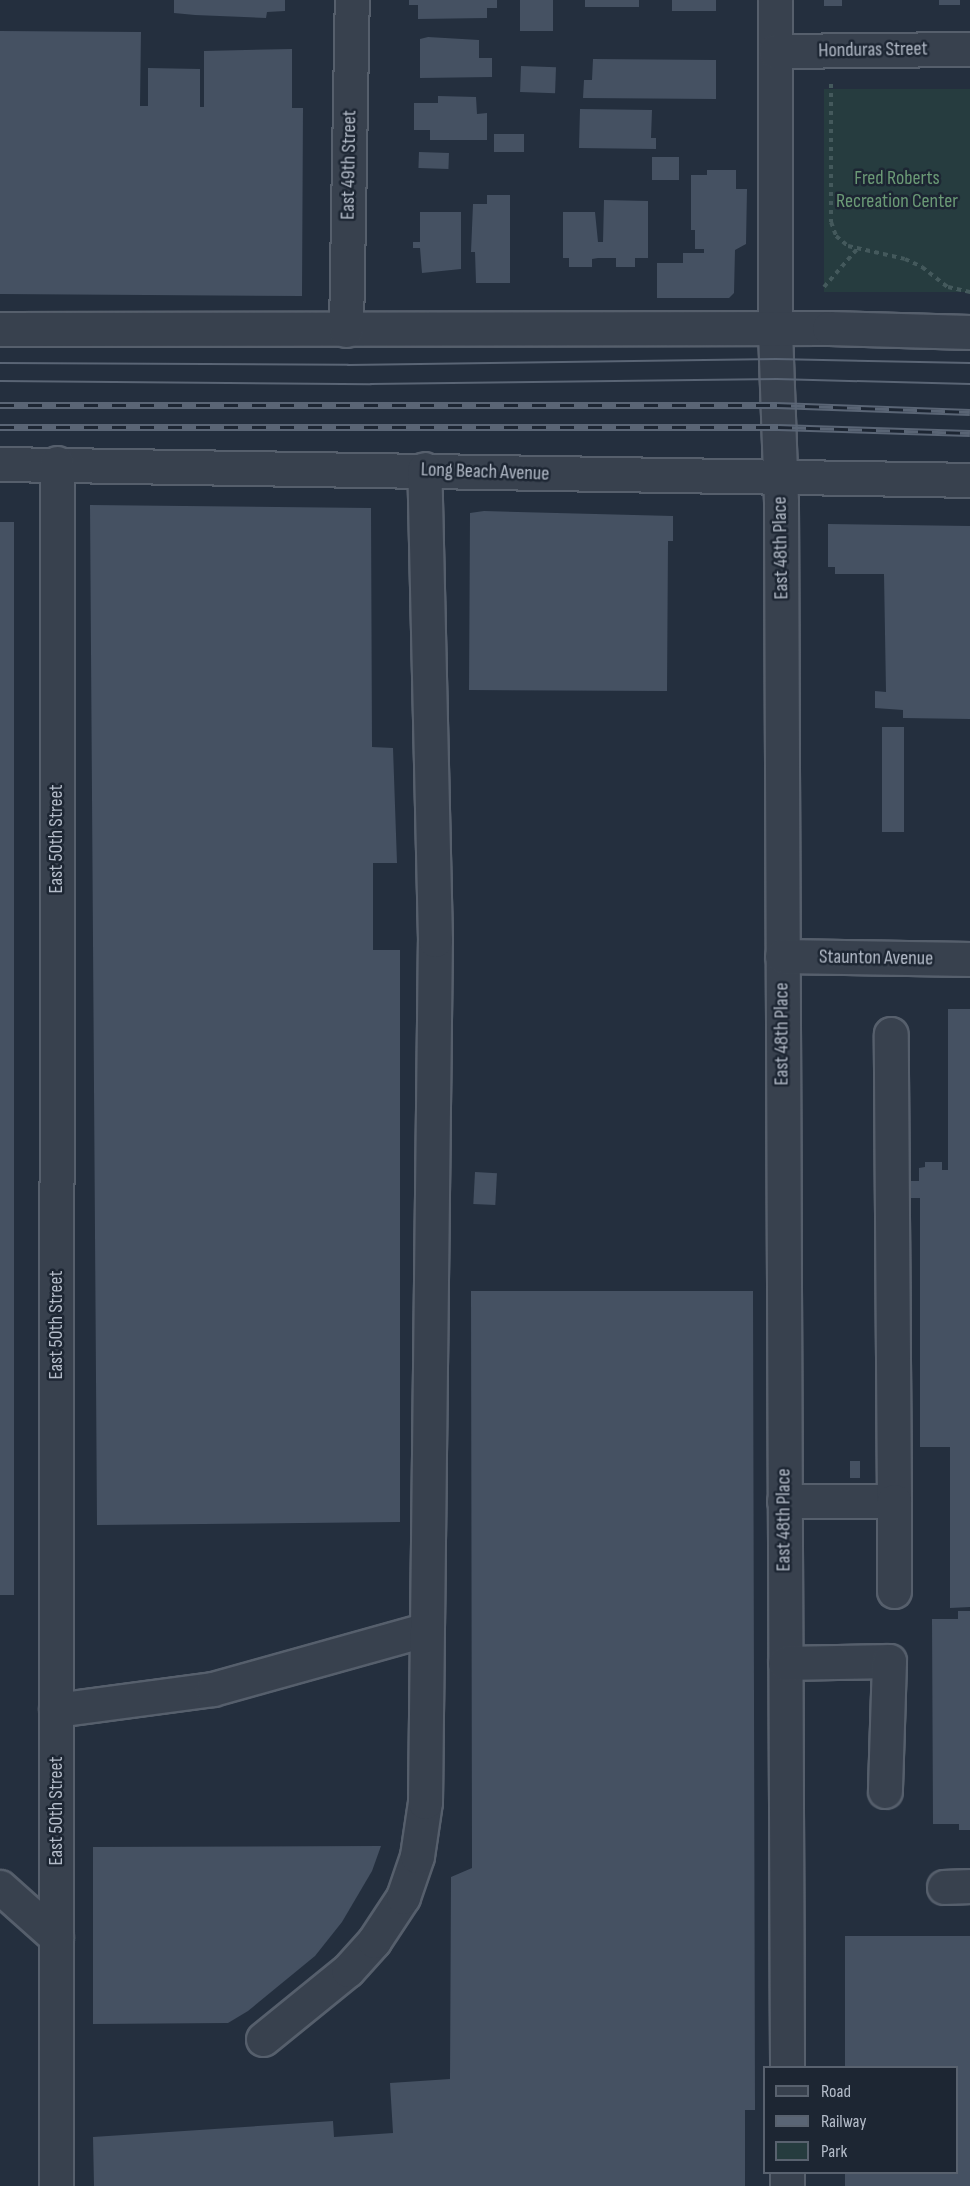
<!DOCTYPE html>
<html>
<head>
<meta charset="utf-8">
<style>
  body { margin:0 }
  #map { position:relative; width:970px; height:2186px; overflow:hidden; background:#242f3e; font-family:"Sofia Sans Condensed",sans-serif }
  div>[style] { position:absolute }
  .green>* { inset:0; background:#263c3f; transform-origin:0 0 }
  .building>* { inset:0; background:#455162; transform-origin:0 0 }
  .path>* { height:4px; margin-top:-2px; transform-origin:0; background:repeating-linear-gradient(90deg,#44595c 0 4.5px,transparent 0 9px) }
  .roads { filter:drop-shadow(2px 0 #565f6c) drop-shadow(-2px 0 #565f6c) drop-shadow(0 2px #565f6c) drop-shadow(0 -2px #565f6c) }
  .minor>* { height:33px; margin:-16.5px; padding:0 16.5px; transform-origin:16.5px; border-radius:16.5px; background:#38414e }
  .tram>* { height:1.5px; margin:-0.75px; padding:0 0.75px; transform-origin:0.75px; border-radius:0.75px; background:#5a6575 }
  .rail>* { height:7px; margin-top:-3.5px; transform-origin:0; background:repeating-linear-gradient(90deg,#1d2633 0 14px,#5a6575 0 28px); box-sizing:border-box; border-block:2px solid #5a6575 }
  span { translate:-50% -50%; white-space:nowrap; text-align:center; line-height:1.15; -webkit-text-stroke:5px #1d2633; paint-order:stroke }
  .street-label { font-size:20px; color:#b4bcc9 }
  .park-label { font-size:20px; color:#6b9a76 }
  .legend { position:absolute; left:763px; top:2066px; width:195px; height:108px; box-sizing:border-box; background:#1d2633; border:2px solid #59626f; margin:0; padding:8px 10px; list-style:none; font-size:18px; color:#b4bcc9 }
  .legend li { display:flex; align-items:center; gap:12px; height:30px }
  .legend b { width:30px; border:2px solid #59626f }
</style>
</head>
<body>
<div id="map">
  <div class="green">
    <div style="left:824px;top:89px;width:146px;height:203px"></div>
  </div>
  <div class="building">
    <div style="clip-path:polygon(174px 0,285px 0,285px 11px,267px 12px,266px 18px,195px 15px,174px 13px)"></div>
    <div style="clip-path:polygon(409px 0,497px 0,497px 8px,487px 8px,487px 18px,418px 19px,418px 5px,409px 5px)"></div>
    <div style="left:520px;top:0;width:33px;height:31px"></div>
    <div style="left:585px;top:0;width:54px;height:7px"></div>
    <div style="left:672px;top:0;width:44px;height:11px"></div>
    <div style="left:824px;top:0;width:18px;height:6px"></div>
    <div style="left:939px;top:0;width:21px;height:5px"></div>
    <div style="clip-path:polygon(0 31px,141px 32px,140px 106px,148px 106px,148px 68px,200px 69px,200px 107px,204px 107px,204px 51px,292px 49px,292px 108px,303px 108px,302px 296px,0 294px)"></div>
    <div style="clip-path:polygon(428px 37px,479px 40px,479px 58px,492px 58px,492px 77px,420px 78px,420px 39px)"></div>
    <div style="clip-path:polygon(593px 59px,716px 60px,716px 99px,583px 98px,584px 80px,592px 80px)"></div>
    <div style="left:521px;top:66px;width:35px;height:26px;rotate:2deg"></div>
    <div style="clip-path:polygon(438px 96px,476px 97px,477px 114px,487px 113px,487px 140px,430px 140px,430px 130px,414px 130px,414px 103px,438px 103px)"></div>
    <div style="clip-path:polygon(580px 109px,652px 110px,651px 138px,656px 138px,656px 149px,579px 148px)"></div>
    <div style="left:494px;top:134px;width:30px;height:18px"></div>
    <div style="left:419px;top:152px;width:30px;height:16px;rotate:2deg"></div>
    <div style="left:652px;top:157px;width:27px;height:23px"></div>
    <div style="clip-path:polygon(707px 170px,736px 170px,736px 189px,747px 189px,746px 244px,735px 250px,734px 293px,729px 298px,657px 298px,657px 263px,683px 263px,683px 253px,704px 253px,704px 249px,695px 249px,695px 230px,691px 230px,691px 175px,707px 175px)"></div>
    <div style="clip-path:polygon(487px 195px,510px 195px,510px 283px,476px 283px,475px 252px,471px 252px,473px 204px,487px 204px)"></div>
    <div style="clip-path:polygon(604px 200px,648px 201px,648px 258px,635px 258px,635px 267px,616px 267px,616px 258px,598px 258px,592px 259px,592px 267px,569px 267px,569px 258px,563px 258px,563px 212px,595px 212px,598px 242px,603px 242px)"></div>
    <div style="clip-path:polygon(420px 212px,461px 212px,461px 269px,422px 273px,420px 248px,413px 248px,413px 242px,420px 242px)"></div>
    <div style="clip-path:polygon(90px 505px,371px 508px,372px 747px,393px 748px,397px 863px,373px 863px,373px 950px,400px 950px,400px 1522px,97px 1525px)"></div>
    <div style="clip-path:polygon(484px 511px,673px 516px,673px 541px,668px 541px,667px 691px,469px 690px,470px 513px)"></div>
    <div style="left:0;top:522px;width:14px;height:1073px"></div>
    <div style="clip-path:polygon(828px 524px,970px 526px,970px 719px,903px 718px,903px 710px,875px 708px,875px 691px,886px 692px,884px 574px,835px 574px,835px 567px,828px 567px)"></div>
    <div style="left:882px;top:727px;width:22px;height:105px"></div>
    <div style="clip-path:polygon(948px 1009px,970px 1009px,970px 1607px,950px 1608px,950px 1447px,920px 1447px,920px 1198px,910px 1198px,910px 1181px,919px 1181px,919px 1168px,925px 1167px,925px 1162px,942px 1162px,942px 1170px,948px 1170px)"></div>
    <div style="left:475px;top:1172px;width:22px;height:32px;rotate:3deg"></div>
    <div style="clip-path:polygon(471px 1291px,753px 1291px,755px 2110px,745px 2110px,745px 2186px,94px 2186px,93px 2137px,333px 2121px,334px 2137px,393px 2133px,390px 2083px,450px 2079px,451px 1877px,472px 1868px)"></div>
    <div style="left:850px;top:1461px;width:10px;height:17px"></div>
    <div style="clip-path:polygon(958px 1611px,970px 1611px,970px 1830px,959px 1830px,959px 1824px,933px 1824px,932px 1619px,958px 1619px)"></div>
    <div style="clip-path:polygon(381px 1846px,372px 1871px,342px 1922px,315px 1956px,248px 2011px,228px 2023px,93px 2024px,93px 1847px)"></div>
    <div style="clip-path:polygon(845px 1936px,970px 1936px,970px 2186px,845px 2186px,845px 2172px,956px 2172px,956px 2068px,845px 2068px)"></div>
  </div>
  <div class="path">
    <div style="left:831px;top:84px;width:138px;rotate:90deg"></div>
    <div style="left:831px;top:222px;width:15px;rotate:70deg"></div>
    <div style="left:836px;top:236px;width:16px;rotate:40deg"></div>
    <div style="left:848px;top:246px;width:58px;rotate:12.8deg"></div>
    <div style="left:905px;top:259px;width:19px;rotate:25deg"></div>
    <div style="left:922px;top:267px;width:33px;rotate:38deg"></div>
    <div style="left:948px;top:287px;width:23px;rotate:13deg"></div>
    <div style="left:824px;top:287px;width:52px;rotate:-48.9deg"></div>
  </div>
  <div class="roads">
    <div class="minor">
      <div style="left:775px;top:0;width:330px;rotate:90deg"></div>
      <div style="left:775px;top:330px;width:173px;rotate:88deg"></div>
      <div style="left:781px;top:503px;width:1565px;rotate:89.78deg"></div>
      <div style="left:775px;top:51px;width:195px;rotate:-0.6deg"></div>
      <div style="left:0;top:329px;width:829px;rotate:-0.07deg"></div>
      <div style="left:829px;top:328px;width:141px;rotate:1.6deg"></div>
      <div style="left:346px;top:330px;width:330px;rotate:-89deg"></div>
      <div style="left:0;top:464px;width:970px;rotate:0.94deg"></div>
      <div style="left:782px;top:956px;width:188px;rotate:0.9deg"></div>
      <div style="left:784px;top:1501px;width:110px"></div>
      <div style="left:894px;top:1501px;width:467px;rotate:-90.4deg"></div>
      <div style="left:894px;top:1501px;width:90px;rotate:90deg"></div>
      <div style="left:785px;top:1663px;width:104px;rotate:-1.1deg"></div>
      <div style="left:889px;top:1661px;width:130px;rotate:91.8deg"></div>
      <div style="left:56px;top:1710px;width:158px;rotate:-7.6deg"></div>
      <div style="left:213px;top:1689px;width:219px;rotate:-15.6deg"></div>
      <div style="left:0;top:1887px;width:75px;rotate:41.8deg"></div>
      <div style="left:944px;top:1887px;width:26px;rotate:-2deg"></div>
      <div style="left:263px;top:2039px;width:109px;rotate:-39.1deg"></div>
      <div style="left:348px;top:1970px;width:39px;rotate:-48deg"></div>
      <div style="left:374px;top:1941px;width:53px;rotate:-56.6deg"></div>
      <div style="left:403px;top:1897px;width:43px;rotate:-71.1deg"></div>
      <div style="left:417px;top:1856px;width:55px;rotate:-81.6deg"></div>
      <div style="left:425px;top:1802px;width:862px;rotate:-89.34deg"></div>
      <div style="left:435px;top:940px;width:471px;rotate:-91.3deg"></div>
      <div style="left:787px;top:2172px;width:14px;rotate:90deg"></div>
      <div style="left:56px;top:2186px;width:1723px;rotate:-89.97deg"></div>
    </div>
  </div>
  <div class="tram">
    <div style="left:0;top:363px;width:348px;rotate:0.3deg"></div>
    <div style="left:348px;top:365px;width:428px;rotate:-0.8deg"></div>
    <div style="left:776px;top:359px;width:194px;rotate:1.2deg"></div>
    <div style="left:0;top:381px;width:371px;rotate:0.5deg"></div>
    <div style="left:371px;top:384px;width:406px;rotate:-0.7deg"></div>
    <div style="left:777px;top:379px;width:193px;rotate:1.5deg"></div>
  </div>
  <div class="rail">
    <div style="left:0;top:405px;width:777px"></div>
    <div style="left:777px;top:405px;width:193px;rotate:2.1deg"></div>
    <div style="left:0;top:427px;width:778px"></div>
    <div style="left:778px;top:427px;width:192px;rotate:1.8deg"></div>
  </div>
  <div class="street-label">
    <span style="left:873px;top:50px;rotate:-1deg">Honduras Street</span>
    <span style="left:349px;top:165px;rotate:-89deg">East 49th Street</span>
    <span style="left:485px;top:472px;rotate:2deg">Long Beach Avenue</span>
    <span style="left:781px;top:548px;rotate:-91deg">East 48th Place</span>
    <span style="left:56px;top:839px;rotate:-90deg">East 50th Street</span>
    <span style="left:876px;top:958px;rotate:1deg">Staunton Avenue</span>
    <span style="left:782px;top:1034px;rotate:-90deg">East 48th Place</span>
    <span style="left:56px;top:1325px;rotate:-90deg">East 50th Street</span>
    <span style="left:784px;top:1520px;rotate:-90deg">East 48th Place</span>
    <span style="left:56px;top:1811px;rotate:-90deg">East 50th Street</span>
  </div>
  <div class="park-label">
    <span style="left:897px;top:190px">Fred Roberts<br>Recreation Center</span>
  </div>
  <ul class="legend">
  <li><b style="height:8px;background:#38414e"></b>Road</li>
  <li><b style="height:8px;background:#5a6575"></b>Railway</li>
  <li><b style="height:16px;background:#263c3f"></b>Park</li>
  </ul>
</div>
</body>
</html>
